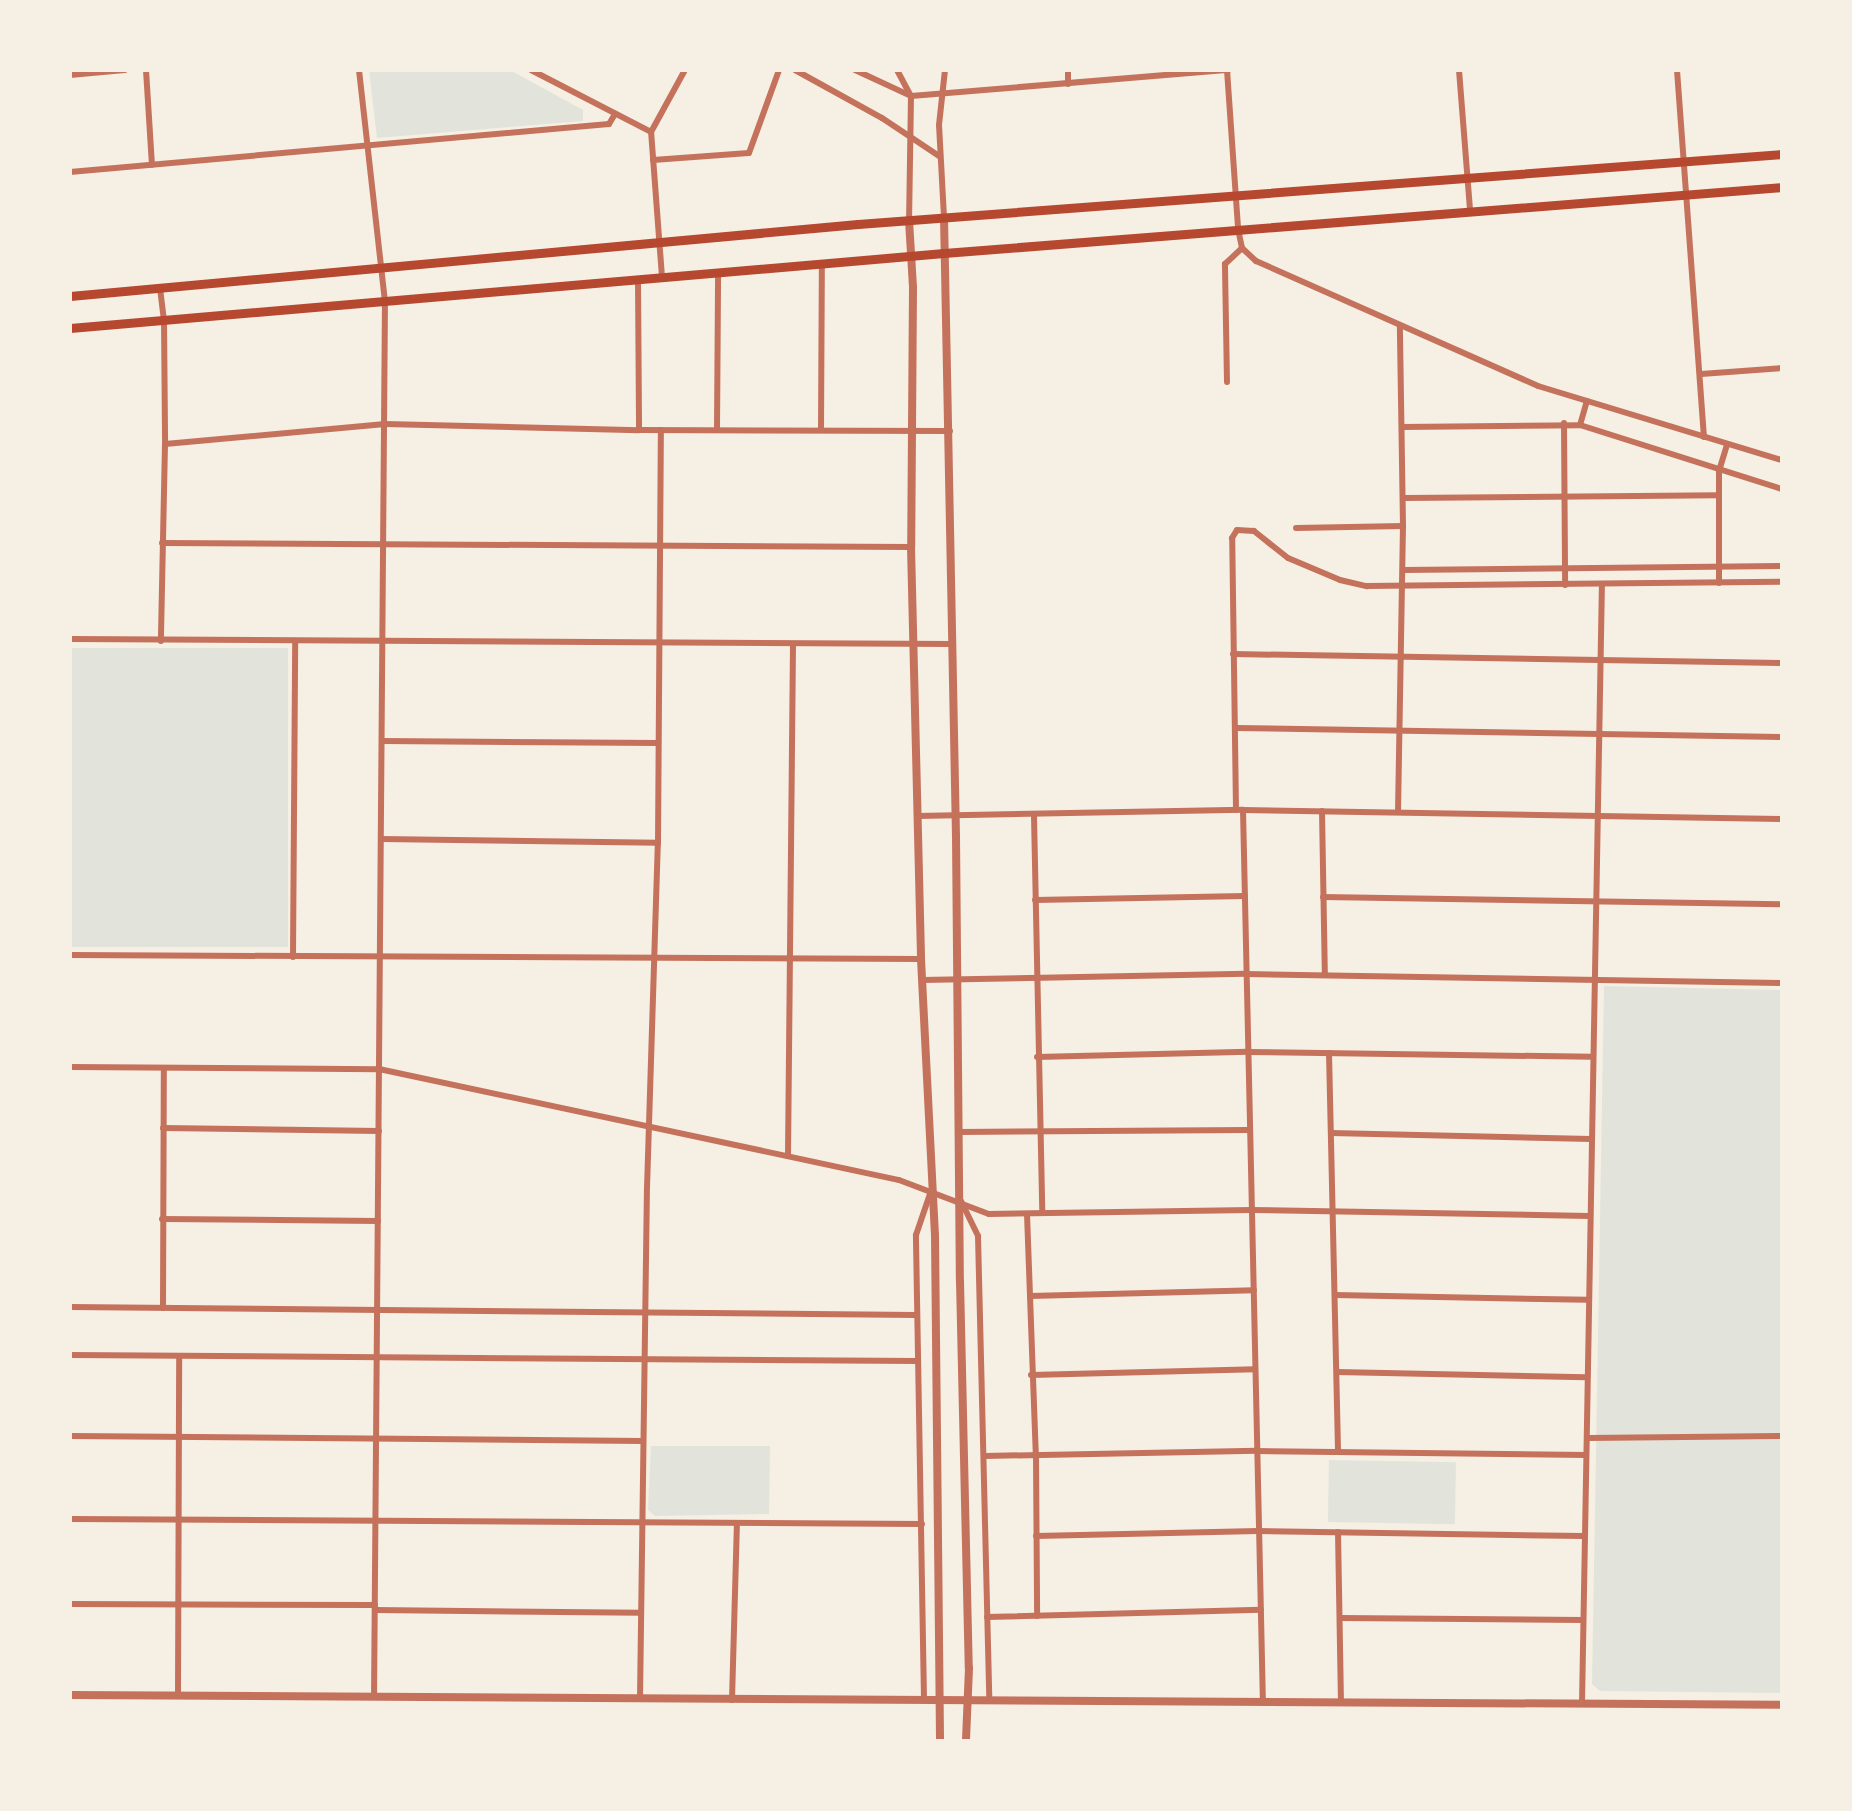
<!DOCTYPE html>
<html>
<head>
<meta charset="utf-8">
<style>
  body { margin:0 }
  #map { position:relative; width:1852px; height:1811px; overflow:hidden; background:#f6efe4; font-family:Lato,sans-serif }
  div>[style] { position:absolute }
  .green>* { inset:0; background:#e2e4dc; transform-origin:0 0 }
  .minor>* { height:6px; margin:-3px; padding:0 3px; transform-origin:3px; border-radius:3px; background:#c5725c }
  .tertiary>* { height:8px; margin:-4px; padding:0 4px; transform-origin:4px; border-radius:4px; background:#c5725c }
  .secondary>* { height:9px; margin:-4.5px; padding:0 4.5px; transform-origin:4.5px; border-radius:4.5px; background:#b5482f }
  .rail>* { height:4px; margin:-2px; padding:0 2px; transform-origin:2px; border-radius:2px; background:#cf8b77 }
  span { translate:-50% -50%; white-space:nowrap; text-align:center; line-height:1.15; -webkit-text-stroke:8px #f6efe4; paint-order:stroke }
  .frame { position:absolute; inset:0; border:72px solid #f6efe4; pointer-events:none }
</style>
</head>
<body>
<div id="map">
  <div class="green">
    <div style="clip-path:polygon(369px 70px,510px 70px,583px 110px,583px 121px,377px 138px)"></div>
    <div style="left:70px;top:648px;width:218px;height:299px"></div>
    <div style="clip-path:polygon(1604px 986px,1782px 990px,1782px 1693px,1600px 1691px,1592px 1684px)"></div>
    <div style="clip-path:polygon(651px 1446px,770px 1446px,769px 1514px,655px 1516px,648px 1510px)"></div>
    <div style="left:1329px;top:1460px;width:127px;height:62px;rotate:1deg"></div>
  </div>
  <div class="minor">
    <div style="left:146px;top:70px;width:95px;rotate:86.4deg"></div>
    <div style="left:359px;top:70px;width:231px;rotate:83.6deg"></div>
    <div style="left:385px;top:300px;width:1397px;rotate:90.45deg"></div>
    <div style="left:531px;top:70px;width:135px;rotate:27.3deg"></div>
    <div style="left:795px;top:70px;width:99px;rotate:28.9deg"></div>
    <div style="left:882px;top:118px;width:69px;rotate:33.7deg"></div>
    <div style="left:855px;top:70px;width:62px;rotate:24.9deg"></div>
    <div style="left:911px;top:96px;width:319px;rotate:-4.7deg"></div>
    <div style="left:897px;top:70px;width:30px;rotate:62deg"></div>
    <div style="left:911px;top:96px;width:124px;rotate:90.9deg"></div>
    <div style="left:1068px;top:70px;width:14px;rotate:90deg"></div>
    <div style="left:1227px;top:70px;width:159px;rotate:86deg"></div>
    <div style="left:1238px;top:229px;width:19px;rotate:78deg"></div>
    <div style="left:1242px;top:248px;width:19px;rotate:43deg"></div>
    <div style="left:1256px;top:261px;width:308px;rotate:23.9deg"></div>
    <div style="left:1538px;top:386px;width:255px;rotate:16.9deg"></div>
    <div style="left:1459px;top:70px;width:141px;rotate:85.5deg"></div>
    <div style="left:1677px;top:70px;width:368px;rotate:85.8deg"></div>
    <div style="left:70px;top:75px;width:55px;rotate:-5.2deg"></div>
    <div style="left:653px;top:160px;width:96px;rotate:-4.2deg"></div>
    <div style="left:749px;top:153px;width:88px;rotate:-70.1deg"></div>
    <div style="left:70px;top:172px;width:541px;rotate:-5.09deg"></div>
    <div style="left:609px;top:124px;width:12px;rotate:-59deg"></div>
    <div style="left:944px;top:217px;width:92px;rotate:-93.1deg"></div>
    <div style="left:939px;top:125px;width:55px;rotate:-83.8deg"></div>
    <div style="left:662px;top:277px;width:145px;rotate:-94.3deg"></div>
    <div style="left:651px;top:132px;width:71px;rotate:-61.3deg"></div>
    <div style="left:638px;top:279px;width:151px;rotate:89.6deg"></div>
    <div style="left:160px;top:288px;width:31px;rotate:83deg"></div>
    <div style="left:164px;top:319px;width:125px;rotate:89.5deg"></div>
    <div style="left:165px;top:444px;width:197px;rotate:91.2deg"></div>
    <div style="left:1701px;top:374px;width:81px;rotate:-4.2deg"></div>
    <div style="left:1227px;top:382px;width:118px;rotate:-91deg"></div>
    <div style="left:1225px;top:264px;width:23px;rotate:-43deg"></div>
    <div style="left:1564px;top:423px;width:162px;rotate:89.6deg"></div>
    <div style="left:1580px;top:425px;width:25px;rotate:-74deg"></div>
    <div style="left:1402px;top:427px;width:178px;rotate:-0.6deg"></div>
    <div style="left:1580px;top:425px;width:212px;rotate:17.6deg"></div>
    <div style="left:717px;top:430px;width:158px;rotate:-89.6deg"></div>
    <div style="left:821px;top:430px;width:167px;rotate:-89.7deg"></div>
    <div style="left:165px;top:444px;width:221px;rotate:-5.2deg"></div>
    <div style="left:385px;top:424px;width:254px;rotate:1.4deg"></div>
    <div style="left:639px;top:430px;width:311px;rotate:0.2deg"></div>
    <div style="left:1403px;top:498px;width:315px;rotate:-0.5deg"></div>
    <div style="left:1296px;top:528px;width:107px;rotate:-1.1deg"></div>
    <div style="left:162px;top:543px;width:749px;rotate:0.31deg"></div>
    <div style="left:1403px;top:570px;width:379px;rotate:-0.6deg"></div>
    <div style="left:1719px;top:583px;width:112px;rotate:-90deg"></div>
    <div style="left:1719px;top:471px;width:28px;rotate:-73deg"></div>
    <div style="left:70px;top:639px;width:881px;rotate:0.33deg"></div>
    <div style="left:1233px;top:654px;width:549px;rotate:0.94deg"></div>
    <div style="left:1236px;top:728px;width:546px;rotate:0.94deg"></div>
    <div style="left:382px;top:741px;width:276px;rotate:0.4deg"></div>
    <div style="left:1236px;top:810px;width:272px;rotate:-90.8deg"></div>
    <div style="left:1232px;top:538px;width:9px;rotate:-58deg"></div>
    <div style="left:1237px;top:530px;width:17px;rotate:3deg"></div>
    <div style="left:1254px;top:531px;width:43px;rotate:38.5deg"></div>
    <div style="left:1288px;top:558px;width:56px;rotate:22.9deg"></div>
    <div style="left:1340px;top:580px;width:28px;rotate:13deg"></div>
    <div style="left:1367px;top:586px;width:415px;rotate:-0.6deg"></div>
    <div style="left:1243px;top:810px;width:893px;rotate:88.72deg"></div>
    <div style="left:1322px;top:811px;width:164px;rotate:89deg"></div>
    <div style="left:1398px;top:812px;width:286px;rotate:-89deg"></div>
    <div style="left:1403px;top:526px;width:200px;rotate:-90.9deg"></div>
    <div style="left:917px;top:816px;width:326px;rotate:-1.1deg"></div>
    <div style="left:1243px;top:810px;width:539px;rotate:0.96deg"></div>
    <div style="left:1034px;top:816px;width:397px;rotate:88.8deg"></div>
    <div style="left:381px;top:839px;width:277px;rotate:0.8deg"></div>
    <div style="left:1323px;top:897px;width:459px;rotate:0.9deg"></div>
    <div style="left:1035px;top:900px;width:210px;rotate:-1.1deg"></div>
    <div style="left:70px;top:955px;width:851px;rotate:0.27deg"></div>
    <div style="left:293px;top:957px;width:316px;rotate:-89.6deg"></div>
    <div style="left:922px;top:980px;width:324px;rotate:-1.1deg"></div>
    <div style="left:1246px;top:974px;width:536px;rotate:0.96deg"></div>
    <div style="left:1329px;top:1053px;width:398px;rotate:88.7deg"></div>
    <div style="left:1037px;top:1057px;width:211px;rotate:-1.4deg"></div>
    <div style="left:1248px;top:1052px;width:344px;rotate:0.8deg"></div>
    <div style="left:70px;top:1067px;width:309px;rotate:0.4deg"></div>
    <div style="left:379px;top:1069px;width:532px;rotate:12.05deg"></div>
    <div style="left:899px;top:1180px;width:96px;rotate:20.7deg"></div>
    <div style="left:989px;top:1214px;width:262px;rotate:-0.9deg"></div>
    <div style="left:1251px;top:1210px;width:338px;rotate:1deg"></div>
    <div style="left:163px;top:1128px;width:216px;rotate:0.8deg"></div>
    <div style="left:960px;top:1132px;width:289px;rotate:-0.4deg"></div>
    <div style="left:1331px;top:1133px;width:260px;rotate:1.3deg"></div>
    <div style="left:788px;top:1156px;width:511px;rotate:-89.44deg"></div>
    <div style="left:961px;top:1201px;width:39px;rotate:64deg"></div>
    <div style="left:978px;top:1236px;width:464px;rotate:88.6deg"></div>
    <div style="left:1027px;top:1214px;width:241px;rotate:87.9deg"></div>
    <div style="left:1036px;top:1455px;width:161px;rotate:89.6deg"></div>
    <div style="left:162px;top:1219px;width:216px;rotate:0.5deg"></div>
    <div style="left:1335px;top:1295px;width:253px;rotate:1.1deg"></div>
    <div style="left:1030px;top:1296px;width:224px;rotate:-1.5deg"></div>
    <div style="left:70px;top:1307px;width:846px;rotate:0.54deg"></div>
    <div style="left:163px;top:1308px;width:240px;rotate:-89.8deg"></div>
    <div style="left:70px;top:1355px;width:848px;rotate:0.41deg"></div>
    <div style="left:1337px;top:1372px;width:249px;rotate:1.2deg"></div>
    <div style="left:1031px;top:1375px;width:224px;rotate:-1.5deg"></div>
    <div style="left:70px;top:1436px;width:573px;rotate:0.5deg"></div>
    <div style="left:1587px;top:1438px;width:195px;rotate:-0.6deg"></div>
    <div style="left:985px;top:1456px;width:272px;rotate:-1.1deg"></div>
    <div style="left:1257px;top:1451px;width:329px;rotate:0.7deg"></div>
    <div style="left:70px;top:1519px;width:852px;rotate:0.34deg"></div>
    <div style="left:1338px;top:1532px;width:171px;rotate:89deg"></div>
    <div style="left:1036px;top:1536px;width:222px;rotate:-1.3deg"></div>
    <div style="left:1258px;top:1531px;width:325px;rotate:0.9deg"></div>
    <div style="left:70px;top:1604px;width:305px;rotate:0.2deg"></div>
    <div style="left:375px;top:1610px;width:266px;rotate:0.6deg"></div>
    <div style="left:987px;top:1617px;width:274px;rotate:-1.5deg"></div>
    <div style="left:1340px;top:1618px;width:243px;rotate:0.5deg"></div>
    <div style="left:178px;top:1695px;width:339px;rotate:-89.8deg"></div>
    <div style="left:640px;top:1699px;width:511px;rotate:-89.22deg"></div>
    <div style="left:647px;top:1188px;width:345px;rotate:-88.2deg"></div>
    <div style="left:658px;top:843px;width:413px;rotate:-89.6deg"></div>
    <div style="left:924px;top:1699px;width:464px;rotate:-91deg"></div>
    <div style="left:916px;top:1235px;width:46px;rotate:-71.2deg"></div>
    <div style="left:732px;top:1700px;width:177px;rotate:-88.4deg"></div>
    <div style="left:1582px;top:1704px;width:1118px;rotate:-88.98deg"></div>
  </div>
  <div class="tertiary">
    <div style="left:944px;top:217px;width:619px;rotate:88.89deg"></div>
    <div style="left:956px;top:836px;width:445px;rotate:89.5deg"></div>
    <div style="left:960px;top:1281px;width:387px;rotate:88.7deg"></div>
    <div style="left:969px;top:1668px;width:73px;rotate:92.4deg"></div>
    <div style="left:909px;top:220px;width:67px;rotate:86.6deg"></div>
    <div style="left:913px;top:287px;width:260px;rotate:90.4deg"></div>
    <div style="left:911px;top:547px;width:412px;rotate:88.6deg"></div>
    <div style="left:921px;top:959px;width:277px;rotate:87.1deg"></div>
    <div style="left:935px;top:1236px;width:505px;rotate:89.43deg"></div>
    <div style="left:70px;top:1695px;width:1712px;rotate:0.33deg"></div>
  </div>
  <div class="secondary">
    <div style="left:70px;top:296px;width:791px;rotate:-5.22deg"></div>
    <div style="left:858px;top:224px;width:927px;rotate:-4.33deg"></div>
    <div style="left:70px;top:328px;width:877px;rotate:-4.9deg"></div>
    <div style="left:944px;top:253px;width:841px;rotate:-4.5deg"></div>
  </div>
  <div class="rail">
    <div style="left:70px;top:1741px;width:3px"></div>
  </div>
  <div class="frame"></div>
</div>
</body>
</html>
